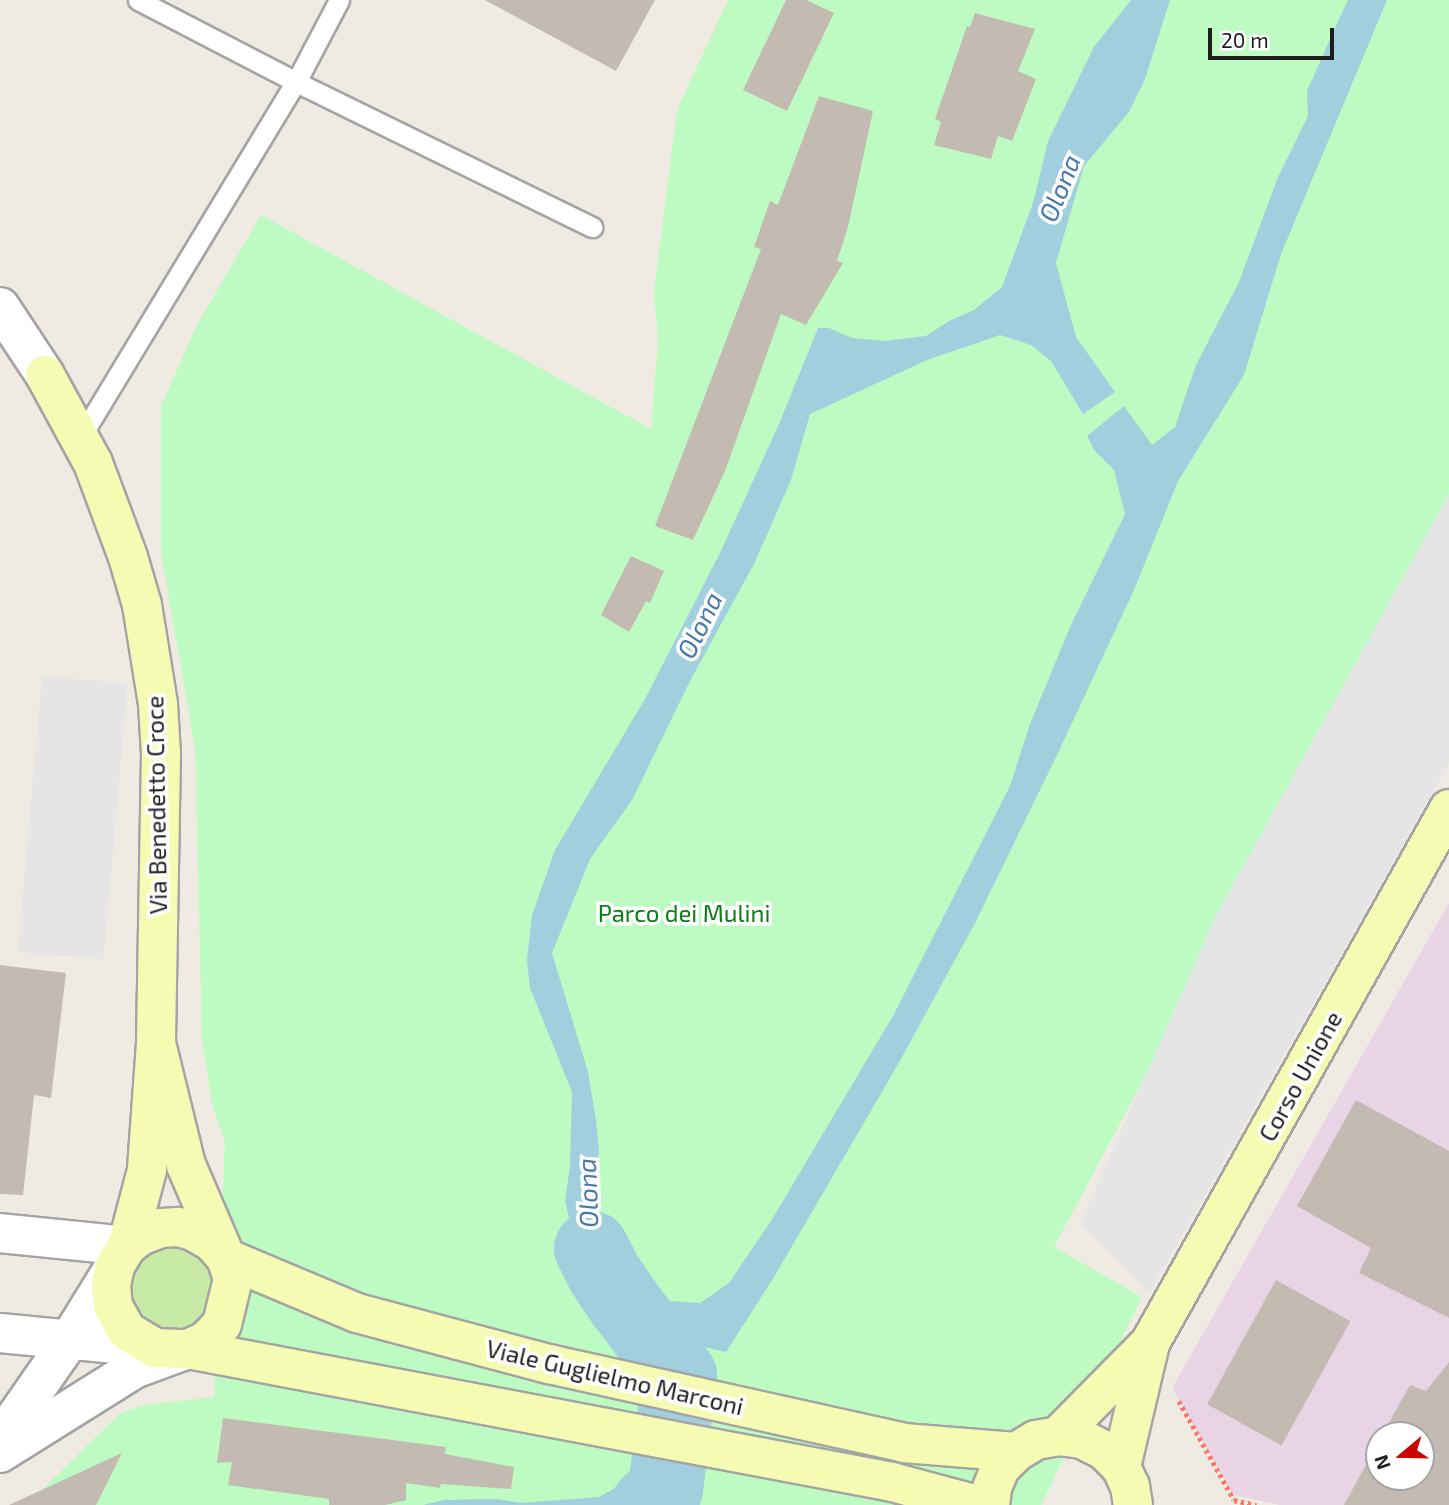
<!DOCTYPE html>
<html>
<head>
<meta charset="utf-8">
<style>
  body { margin:0 }
  #map { position:relative; width:1449px; height:1505px; overflow:hidden; background:#efebe2; font-family:"Exo 2",sans-serif }
  div>[style] { position:absolute }
  .industrial>* { inset:0; background:#e8d4e4 }
  .grass>* { inset:0; background:#c7eba6 }
  .park>* { inset:0; background:#bdfbc3 }
  .parking>* { inset:0; background:#e5e5e5; transform-origin:0 0 }
  .water>* { inset:0; background:#a1cfde }
  .river>* { height:75px; margin:-37.5px; padding:0 37.5px; transform-origin:37.5px; border-radius:37.5px; background:#a1cfde }
  .building>* { inset:0; background:#c3bab2; transform-origin:0 0 }
  .path>* { height:4.5px; margin-top:-2.25px; transform-origin:0; background:repeating-linear-gradient(90deg,#fe7764 0 3.5px,transparent 0 7px) }
  .roads { filter:drop-shadow(2px 0 #a4a4a4) drop-shadow(-2px 0 #a4a4a4) drop-shadow(0 2px #a4a4a4) drop-shadow(0 -2px #a4a4a4) }
  .lane>* { height:19px; margin:-9.5px; padding:0 9.5px; transform-origin:9.5px; border-radius:9.5px; background:#fff }
  .street>* { height:38px; margin:-19px; padding:0 19px; transform-origin:19px; border-radius:19px; background:#fff }
  .secondary>* { height:38px; margin:-19px; padding:0 19px; transform-origin:19px; border-radius:19px; background:#f6fbb4 }
  span { translate:-50% -50%; white-space:nowrap; text-align:center; line-height:1.15; -webkit-text-stroke:7px #fff; paint-order:stroke }
  .street-label { font-size:24px; color:#1d1d1d }
  .park-label { font-size:24px; color:#087e14 }
  .water-label { font-size:26px; color:#4779af; font-style:italic }
  .north { position:absolute; left:1365px; top:1421px; width:70px; height:70px; box-sizing:border-box; background:#fff; border:2px solid #a5a5a5; border-radius:50%; rotate:251deg; font-size:19px; font-weight:700; line-height:28px; text-align:center; color:#1d1d1d }
  .north::after { content:''; display:block; margin:auto; width:24px; height:32px; background:#ca0400; clip-path:polygon(50% 0,100% 100%,50% 72%,0 100%) }
  .scale { position:absolute; left:1208px; top:28px; width:126px; height:32px; box-sizing:border-box; border:4px solid #1d1d1d; border-top:0; padding-left:9px; font-size:21px; line-height:24px; white-space:nowrap; color:#1d1d1d; -webkit-text-stroke:5px #fff; paint-order:stroke }
</style>
</head>
<body>
<div id="map">
  <div class="industrial">
    <div style="clip-path:polygon(evenodd,1449px 903px,1449px 1505px,1280px 1505px,1233px 1495px,1172px 1388px,1449px 903px,1379px 1435px,1421px 1435px,1421px 1477px,1379px 1477px,1379px 1435px)"></div>
  </div>
  <div class="grass">
    <div style="clip-path:polygon(160px 1235px,221px 1264px,207px 1330px,140px 1332px,121px 1268px)"></div>
  </div>
  <div class="park">
    <div style="clip-path:polygon(728px 0,1449px 0,1449px 506px,1054px 1247px,1142px 1297px,1041px 1505px,27px 1505px,119px 1414px,144px 1405px,214px 1397px,225px 1142px,212px 1104px,202px 1040px,195px 748px,161px 553px,161px 406px,197px 325px,261px 215px,651px 429px,658px 340px,654px 292px,677px 110px)"></div>
  </div>
  <div class="parking">
    <div style="clip-path:polygon(1449px 494px,1449px 763px,1150px 1292px,1080px 1224px,1216px 916px)"></div>
    <div style="left:42px;top:676px;width:86px;height:277px;rotate:5deg"></div>
  </div>
  <div class="water">
    <div style="clip-path:polygon(1131px 0,1170px 0,1145px 79px,1129px 112px,1084px 166px,1056px 263px,1076px 337px,1115px 392px,1083px 414px,1051px 361px,1031px 345px,1000px 335px,927px 360px,810px 414px,791px 480px,754px 564px,691px 679px,632px 800px,590px 859px,552px 953px,588px 1072px,596px 1120px,599px 1151px,594px 1209px,613px 1257px,627px 1275px,670px 1301px,700px 1303px,729px 1283px,771px 1221px,893px 1016px,1010px 786px,1030px 724px,1070px 627px,1125px 514px,1114px 470px,1095px 451px,1087px 436px,1124px 406px,1152px 445px,1175px 427px,1196px 365px,1239px 282px,1278px 177px,1308px 116px,1307px 91px,1340px 17px,1348px 0,1387px 0,1281px 254px,1244px 375px,1178px 481px,1134px 590px,1057px 755px,975px 923px,901px 1059px,774px 1277px,726px 1352px,648px 1334px,628px 1326px,604px 1302px,580px 1263px,565px 1201px,570px 1166px,572px 1092px,530px 988px,527px 960px,532px 915px,555px 850px,645px 699px,720px 553px,779px 424px,818px 328px,829px 328px,852px 338px,884px 341px,926px 336px,949px 321px,974px 310px,1002px 287px,1034px 200px,1048px 141px,1094px 47px)"></div>
    <div style="clip-path:polygon(635px 1449px,705px 1468px,689px 1505px,423px 1505px,444px 1500px,496px 1499px,521px 1503px,599px 1497px,617px 1487px,631px 1472px)"></div>
  </div>
  <div class="river">
    <div style="left:591px;top:1248px;width:27px;rotate:63deg"></div>
    <div style="left:603px;top:1272px;width:37px;rotate:56deg"></div>
    <div style="left:624px;top:1303px;width:91px;rotate:52.6deg"></div>
    <div style="left:679px;top:1375px;width:115px;rotate:97deg"></div>
    <div style="left:665px;top:1489px;width:24px;rotate:138deg"></div>
  </div>
  <div class="building">
    <div style="clip-path:polygon(485px 0,655px 0,616px 71px)"></div>
    <div style="clip-path:polygon(786px 0,806px 0,834px 13px,787px 111px,743px 90px)"></div>
    <div style="clip-path:polygon(975px 13px,1035px 29px,1018px 71px,1036px 79px,1012px 141px,998px 136px,991px 159px,934px 145px,941px 122px,935px 119px,967px 26px,970px 27px)"></div>
    <div style="clip-path:polygon(819px 96px,873px 111px,848px 227px,837px 261px,843px 263px,806px 325px,781px 314px,725px 471px,693px 540px,655px 526px,761px 249px,754px 247px,770px 201px,778px 205px)"></div>
    <div style="clip-path:polygon(631px 556px,664px 571px,650px 603px,646px 601px,629px 632px,601px 615px)"></div>
    <div style="clip-path:polygon(0 965px,66px 973px,51px 1098px,34px 1095px,23px 1195px,0 1194px)"></div>
    <div style="clip-path:polygon(1356px 1100px,1449px 1151px,1449px 1318px,1359px 1273px,1371px 1248px,1297px 1206px)"></div>
    <div style="left:1276px;top:1280px;width:85px;height:142px;rotate:29deg"></div>
    <div style="clip-path:polygon(1449px 1362px,1449px 1505px,1344px 1505px,1379px 1441px,1379px 1477px,1421px 1477px,1421px 1435px,1382px 1435px,1410px 1385px,1426px 1391px)"></div>
    <div style="clip-path:polygon(223px 1418px,446px 1447px,445px 1454px,514px 1467px,511px 1489px,441px 1484px,440px 1488px,406px 1483px,406px 1500px,385px 1505px,329px 1505px,329px 1499px,228px 1485px,232px 1462px,217px 1463px)"></div>
    <div style="clip-path:polygon(122px 1453px,96px 1505px,9px 1505px)"></div>
  </div>
  <div class="path">
    <div style="left:1179px;top:1401px;width:113px;rotate:60.9deg"></div>
    <div style="left:1234px;top:1500px;width:23px;rotate:13deg"></div>
  </div>
  <div class="roads">
    <div class="lane">
      <div style="left:138px;top:0;width:178px;rotate:27.4deg"></div>
      <div style="left:296px;top:82px;width:330px;rotate:26.1deg"></div>
      <div style="left:80px;top:438px;width:416px;rotate:-58.8deg"></div>
      <div style="left:296px;top:82px;width:93px;rotate:-62.3deg"></div>
    </div>
    <div class="street">
      <div style="left:0;top:307px;width:82px;rotate:56.5deg"></div>
      <div style="left:0;top:1233px;width:128px;rotate:5.8deg"></div>
      <div style="left:0;top:1333px;width:156px;rotate:5.5deg"></div>
      <div style="left:0;top:1440px;width:119px;rotate:-55.2deg"></div>
      <div style="left:68px;top:1342px;width:89px;rotate:-58.3deg"></div>
      <div style="left:0;top:1453px;width:158px;rotate:-32.1deg"></div>
      <div style="left:134px;top:1369px;width:58px;rotate:-20.3deg"></div>
    </div>
    <div class="secondary">
      <div style="left:45px;top:375px;width:100px;rotate:61.4deg"></div>
      <div style="left:93px;top:463px;width:100px;rotate:69.6deg"></div>
      <div style="left:128px;top:557px;width:50px;rotate:73.7deg"></div>
      <div style="left:142px;top:605px;width:100px;rotate:80.8deg"></div>
      <div style="left:158px;top:704px;width:50px;rotate:86.6deg"></div>
      <div style="left:161px;top:754px;width:289px;rotate:91deg"></div>
      <div style="left:156px;top:1043px;width:127px;rotate:94.1deg"></div>
      <div style="left:147px;top:1170px;width:79px;rotate:104.7deg"></div>
      <div style="left:156px;top:1043px;width:126px;rotate:76.2deg"></div>
      <div style="left:186px;top:1165px;width:101px;rotate:66.7deg"></div>
      <div style="left:226px;top:1258px;width:142px;rotate:22.8deg"></div>
      <div style="left:357px;top:1313px;width:199px;rotate:14.9deg"></div>
      <div style="left:549px;top:1364px;width:364px;rotate:12.5deg"></div>
      <div style="left:904px;top:1443px;width:112px;rotate:4.6deg"></div>
      <div style="left:188px;top:1349px;width:21px;rotate:-25deg"></div>
      <div style="left:207px;top:1340px;width:22px;rotate:-47deg"></div>
      <div style="left:222px;top:1324px;width:46px;rotate:-76.3deg"></div>
      <div style="left:233px;top:1279px;width:22px;rotate:-108deg"></div>
      <div style="left:226px;top:1258px;width:21px;rotate:-131deg"></div>
      <div style="left:212px;top:1242px;width:22px;rotate:-150deg"></div>
      <div style="left:193px;top:1231px;width:16px;rotate:-165deg"></div>
      <div style="left:178px;top:1227px;width:17px;rotate:177deg"></div>
      <div style="left:161px;top:1228px;width:22px;rotate:159deg"></div>
      <div style="left:140px;top:1236px;width:16px;rotate:142deg"></div>
      <div style="left:127px;top:1246px;width:23px;rotate:121deg"></div>
      <div style="left:115px;top:1266px;width:19px;rotate:102deg"></div>
      <div style="left:111px;top:1285px;width:21px;rotate:85deg"></div>
      <div style="left:113px;top:1306px;width:29px;rotate:61deg"></div>
      <div style="left:127px;top:1331px;width:33px;rotate:31deg"></div>
      <div style="left:155px;top:1348px;width:33px;rotate:2deg"></div>
      <div style="left:188px;top:1349px;width:716px;rotate:10.7deg"></div>
      <div style="left:892px;top:1482px;width:88px;rotate:15.1deg"></div>
      <div style="left:1058px;top:1436px;width:131px;rotate:-45.3deg"></div>
      <div style="left:1150px;top:1343px;width:612px;rotate:-60.75deg"></div>
      <div style="left:1121px;top:1467px;width:127px;rotate:-76.8deg"></div>
      <div style="left:990px;top:1505px;width:17px;rotate:-83deg"></div>
      <div style="left:992px;top:1488px;width:22px;rotate:-68deg"></div>
      <div style="left:1000px;top:1468px;width:23px;rotate:-45deg"></div>
      <div style="left:1016px;top:1452px;width:23px;rotate:-31deg"></div>
      <div style="left:1036px;top:1440px;width:22px;rotate:-10deg"></div>
      <div style="left:1058px;top:1436px;width:24px;rotate:7deg"></div>
      <div style="left:1082px;top:1439px;width:25px;rotate:27deg"></div>
      <div style="left:1104px;top:1450px;width:24px;rotate:45deg"></div>
      <div style="left:1121px;top:1467px;width:21px;rotate:65deg"></div>
      <div style="left:1130px;top:1486px;width:19px;rotate:81deg"></div>
    </div>
  </div>
  <div class="street-label">
    <span style="left:156px;top:805px;rotate:-91deg">Via Benedetto Croce</span>
    <span style="left:1300px;top:1076px;rotate:-61deg">Corso Unione</span>
    <span style="left:615px;top:1377px;rotate:13deg">Viale Guglielmo Marconi</span>
  </div>
  <div class="park-label">
    <span style="left:684px;top:913px">Parco dei Mulini</span>
  </div>
  <div class="water-label">
    <span style="left:1059px;top:188px;rotate:-68deg">Olona</span>
    <span style="left:699px;top:625px;rotate:-64deg">Olona</span>
    <span style="left:587px;top:1193px;rotate:-92deg">Olona</span>
  </div>
  <div class="north">N</div>
  <div class="scale">20 m</div>
</div>
</body>
</html>
